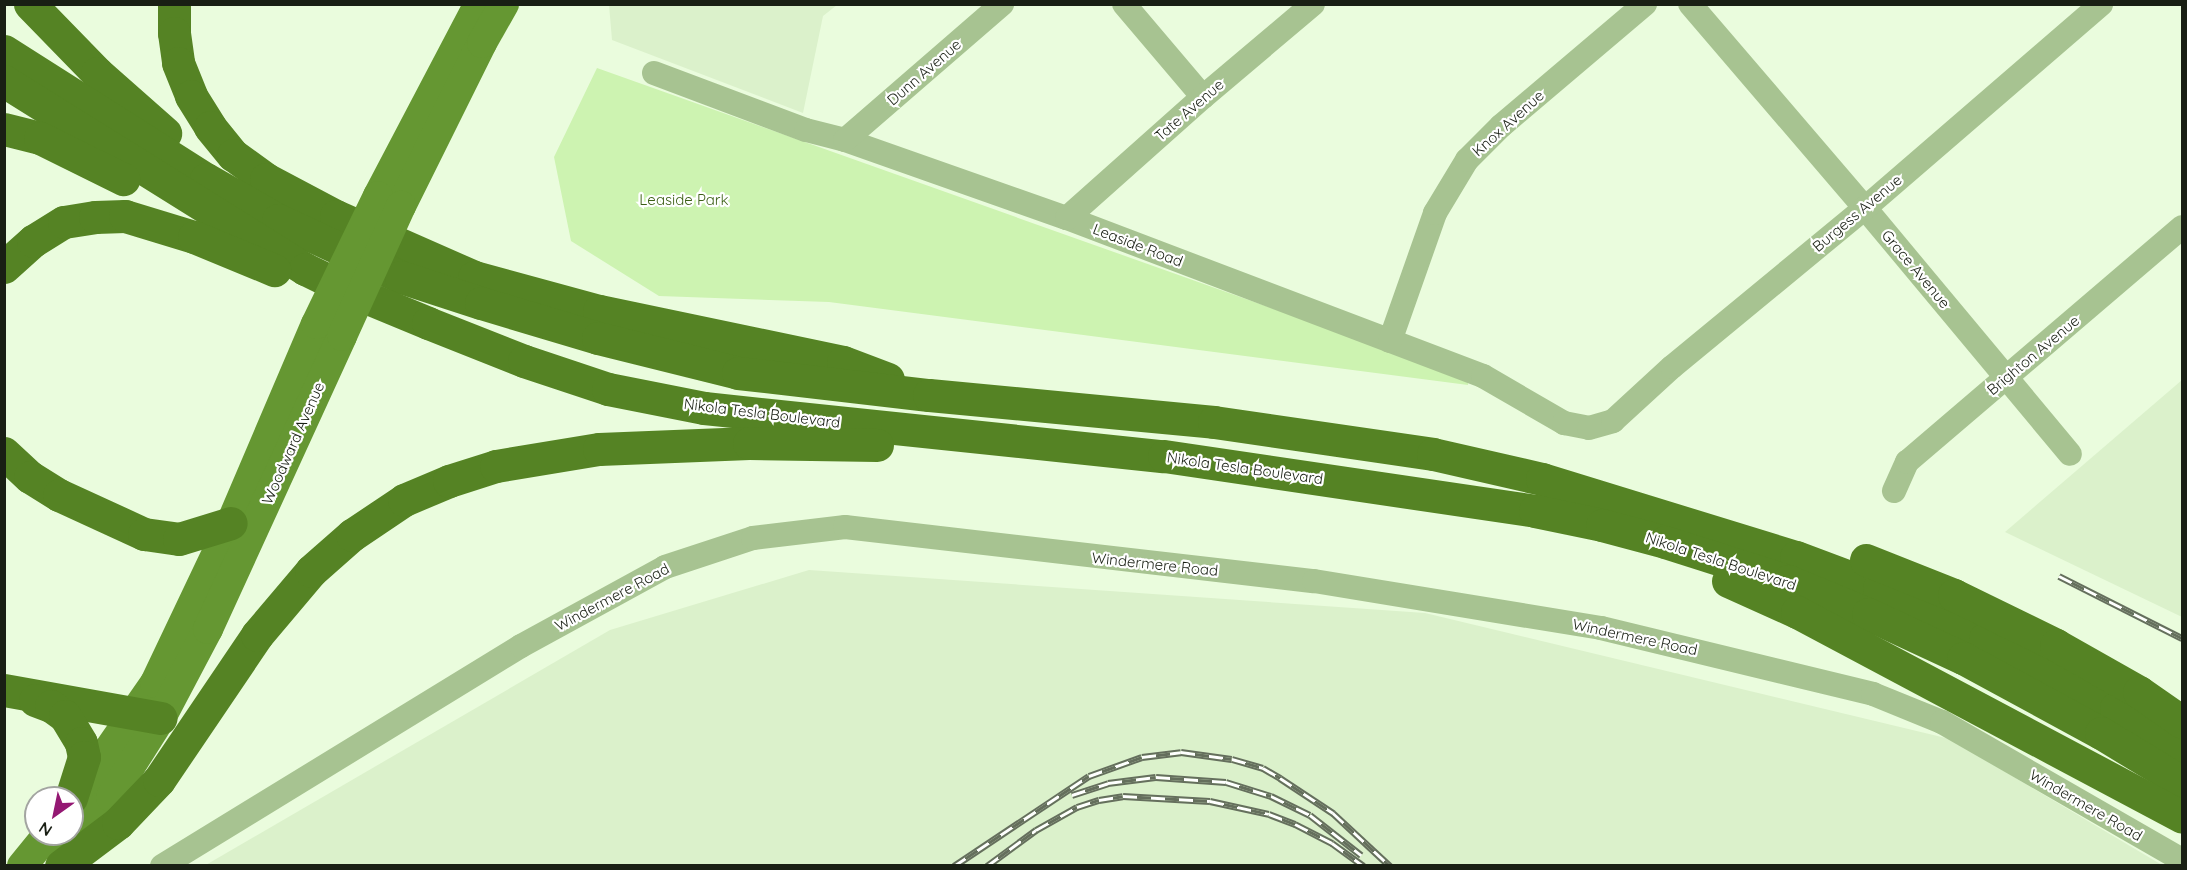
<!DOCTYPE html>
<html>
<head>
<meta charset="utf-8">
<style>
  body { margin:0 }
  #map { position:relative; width:2187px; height:870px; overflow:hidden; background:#eafcdd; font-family:Quicksand,sans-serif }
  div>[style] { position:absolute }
  .built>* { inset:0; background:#dbf1cb }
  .green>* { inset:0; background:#cdf3b1 }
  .minor>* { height:24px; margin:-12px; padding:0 12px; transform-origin:12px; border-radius:12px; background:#a7c391 }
  .major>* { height:30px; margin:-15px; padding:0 15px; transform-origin:15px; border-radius:15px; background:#659732 }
  .highway>* { height:33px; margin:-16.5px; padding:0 16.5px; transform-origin:16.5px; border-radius:16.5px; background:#558324 }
  .rail>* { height:7px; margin-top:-3.5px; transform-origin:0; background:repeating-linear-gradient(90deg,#fff 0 14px,#656f5d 0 28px); box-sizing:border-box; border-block:2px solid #656f5d }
  .major-bridge>* { height:30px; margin:-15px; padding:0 15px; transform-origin:15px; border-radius:15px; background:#659732 }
  span { translate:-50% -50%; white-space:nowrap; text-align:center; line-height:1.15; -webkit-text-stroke:4.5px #fff; paint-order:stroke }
  .street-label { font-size:15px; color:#191f14 }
  .park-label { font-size:15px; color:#3c5f15 }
  .frame { position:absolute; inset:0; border:6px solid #191f14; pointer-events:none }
  .north { position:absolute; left:24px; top:786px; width:60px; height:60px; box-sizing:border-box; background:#fff; border:2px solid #a3a5a1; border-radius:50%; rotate:213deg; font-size:16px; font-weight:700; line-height:24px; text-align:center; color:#191f14 }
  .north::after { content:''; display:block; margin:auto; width:21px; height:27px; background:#941873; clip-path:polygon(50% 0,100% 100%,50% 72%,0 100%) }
</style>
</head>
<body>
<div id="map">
  <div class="built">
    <div style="clip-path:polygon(609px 5px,609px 4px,837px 5px,823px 16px,803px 113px,612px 40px)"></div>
    <div style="clip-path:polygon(2182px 380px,2182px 617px,2005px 532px)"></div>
    <div style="clip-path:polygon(809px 570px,1425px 613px,1950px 739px,2162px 865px,204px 866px,610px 630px)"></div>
  </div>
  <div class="green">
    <div style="clip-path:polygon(597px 68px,1468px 378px,1468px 385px,829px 302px,659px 296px,571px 241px,554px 157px)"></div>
  </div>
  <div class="minor">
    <div style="left:1124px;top:4px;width:122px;rotate:49.7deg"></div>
    <div style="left:1690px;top:4px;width:269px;rotate:49.4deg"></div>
    <div style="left:1865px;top:208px;width:320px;rotate:50.2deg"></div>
    <div style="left:654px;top:73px;width:162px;rotate:20.6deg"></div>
    <div style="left:806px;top:130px;width:40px;rotate:14.4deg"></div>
    <div style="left:845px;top:140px;width:235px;rotate:19.4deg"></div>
    <div style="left:1067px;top:218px;width:445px;rotate:20.8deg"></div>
    <div style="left:1483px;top:376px;width:94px;rotate:30.1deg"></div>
    <div style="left:1564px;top:423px;width:25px;rotate:11deg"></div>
    <div style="left:1589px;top:428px;width:25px;rotate:-16deg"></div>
    <div style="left:1613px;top:421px;width:80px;rotate:-42.5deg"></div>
    <div style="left:1672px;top:367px;width:250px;rotate:-39.5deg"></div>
    <div style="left:1865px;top:208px;width:312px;rotate:-40.8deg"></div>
    <div style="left:845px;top:140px;width:208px;rotate:-40.9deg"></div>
    <div style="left:1067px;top:218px;width:182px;rotate:-41.7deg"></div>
    <div style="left:1203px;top:97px;width:144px;rotate:-40.2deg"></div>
    <div style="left:1390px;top:341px;width:136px;rotate:-70.6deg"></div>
    <div style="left:1435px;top:213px;width:62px;rotate:-58.9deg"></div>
    <div style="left:1467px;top:160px;width:48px;rotate:-45deg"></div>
    <div style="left:1501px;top:126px;width:189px;rotate:-40.3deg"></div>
    <div style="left:1894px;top:491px;width:32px;rotate:-66deg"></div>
    <div style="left:1907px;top:462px;width:362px;rotate:-40.5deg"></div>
    <div style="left:162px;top:866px;width:421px;rotate:-31.5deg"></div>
    <div style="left:521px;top:646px;width:164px;rotate:-28.7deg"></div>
    <div style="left:665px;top:567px;width:93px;rotate:-18.2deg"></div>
    <div style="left:753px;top:538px;width:93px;rotate:-6.8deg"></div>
    <div style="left:845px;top:527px;width:472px;rotate:6.6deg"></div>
    <div style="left:1314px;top:581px;width:291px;rotate:9.3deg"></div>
    <div style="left:1601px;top:628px;width:280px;rotate:13.6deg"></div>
    <div style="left:1873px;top:694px;width:74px;rotate:22.1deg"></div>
    <div style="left:1942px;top:722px;width:277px;rotate:29.9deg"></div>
  </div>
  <div class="major">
    <div style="left:378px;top:196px;width:217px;rotate:-62.3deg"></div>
    <div style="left:401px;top:206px;width:182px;rotate:-63.6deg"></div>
    <div style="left:482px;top:43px;width:45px;rotate:-60.6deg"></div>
    <div style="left:75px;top:798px;width:140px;rotate:-55.2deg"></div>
    <div style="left:155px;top:683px;width:177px;rotate:-64.6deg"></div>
    <div style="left:231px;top:523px;width:216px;rotate:-66.9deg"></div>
    <div style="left:62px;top:856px;width:77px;rotate:-50.3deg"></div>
    <div style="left:111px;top:797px;width:93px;rotate:-57.7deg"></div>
    <div style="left:161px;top:718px;width:101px;rotate:-62.2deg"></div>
    <div style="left:208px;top:629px;width:322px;rotate:-65.4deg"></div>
    <div style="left:22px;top:866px;width:41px;rotate:-50.9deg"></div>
  </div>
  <div class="highway">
    <div style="left:30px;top:4px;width:96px;rotate:45.8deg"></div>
    <div style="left:97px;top:73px;width:91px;rotate:41.4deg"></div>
    <div style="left:174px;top:4px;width:29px;rotate:90deg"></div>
    <div style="left:174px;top:33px;width:30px;rotate:82deg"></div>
    <div style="left:178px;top:63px;width:35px;rotate:68deg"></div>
    <div style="left:191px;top:96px;width:36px;rotate:58deg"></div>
    <div style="left:210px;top:127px;width:36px;rotate:51deg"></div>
    <div style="left:233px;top:155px;width:41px;rotate:36deg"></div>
    <div style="left:266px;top:179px;width:79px;rotate:27.9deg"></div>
    <div style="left:336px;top:216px;width:151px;rotate:23.8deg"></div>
    <div style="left:474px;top:277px;width:130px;rotate:15.2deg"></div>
    <div style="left:599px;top:311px;width:249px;rotate:11.8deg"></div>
    <div style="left:843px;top:362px;width:48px;rotate:20.7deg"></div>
    <div style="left:4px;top:51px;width:239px;rotate:32.4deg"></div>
    <div style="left:206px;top:179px;width:83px;rotate:29.7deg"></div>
    <div style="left:278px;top:220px;width:136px;rotate:24.9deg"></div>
    <div style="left:401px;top:277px;width:84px;rotate:18deg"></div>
    <div style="left:481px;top:303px;width:122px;rotate:16.7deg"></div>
    <div style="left:598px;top:338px;width:144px;rotate:14deg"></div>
    <div style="left:738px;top:373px;width:192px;rotate:6.6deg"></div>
    <div style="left:929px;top:395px;width:286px;rotate:5.4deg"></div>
    <div style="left:1214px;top:422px;width:221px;rotate:8.3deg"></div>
    <div style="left:1433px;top:454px;width:112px;rotate:12.9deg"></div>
    <div style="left:1542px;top:479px;width:266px;rotate:17.1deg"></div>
    <div style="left:1796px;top:557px;width:89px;rotate:20.5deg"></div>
    <div style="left:1879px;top:588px;width:118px;rotate:25.7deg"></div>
    <div style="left:1985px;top:639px;width:148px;rotate:27.8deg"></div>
    <div style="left:2116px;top:708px;width:78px;rotate:31.8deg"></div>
    <div style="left:4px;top:81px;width:355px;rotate:32deg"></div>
    <div style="left:305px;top:269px;width:46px;rotate:26deg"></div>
    <div style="left:346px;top:289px;width:89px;rotate:22.5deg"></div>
    <div style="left:428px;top:323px;width:103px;rotate:21.6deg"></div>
    <div style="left:524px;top:361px;width:89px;rotate:18.4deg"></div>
    <div style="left:608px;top:389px;width:98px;rotate:11.2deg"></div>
    <div style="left:704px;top:408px;width:462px;rotate:6deg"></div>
    <div style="left:1164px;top:456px;width:375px;rotate:8.4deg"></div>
    <div style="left:1535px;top:511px;width:68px;rotate:11.8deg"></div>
    <div style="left:1602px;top:525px;width:65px;rotate:15.1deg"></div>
    <div style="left:1665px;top:542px;width:129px;rotate:17.6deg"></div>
    <div style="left:1788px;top:581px;width:87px;rotate:22.4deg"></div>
    <div style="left:1868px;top:614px;width:105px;rotate:24.9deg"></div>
    <div style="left:1963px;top:658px;width:157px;rotate:28.5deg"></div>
    <div style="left:2101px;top:733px;width:95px;rotate:31.2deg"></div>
    <div style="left:4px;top:129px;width:37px;rotate:14deg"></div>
    <div style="left:40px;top:138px;width:93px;rotate:26.3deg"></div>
    <div style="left:4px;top:267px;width:39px;rotate:-42deg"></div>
    <div style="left:33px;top:241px;width:36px;rotate:-32deg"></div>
    <div style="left:64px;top:222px;width:31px;rotate:-9deg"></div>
    <div style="left:95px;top:217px;width:30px;rotate:-2deg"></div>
    <div style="left:125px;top:216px;width:72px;rotate:16.9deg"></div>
    <div style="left:194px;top:237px;width:87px;rotate:22.4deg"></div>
    <div style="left:4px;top:453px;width:35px;rotate:43deg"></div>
    <div style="left:30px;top:477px;width:34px;rotate:32deg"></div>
    <div style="left:59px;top:495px;width:94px;rotate:24.6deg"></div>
    <div style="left:144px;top:534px;width:35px;rotate:8deg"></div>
    <div style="left:179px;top:539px;width:54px;rotate:-17.1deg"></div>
    <div style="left:1866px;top:560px;width:95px;rotate:21.7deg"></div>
    <div style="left:1954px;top:595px;width:114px;rotate:26.1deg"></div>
    <div style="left:2056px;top:645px;width:95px;rotate:29.5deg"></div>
    <div style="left:2139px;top:692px;width:52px;rotate:34.9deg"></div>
    <div style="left:1728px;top:581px;width:76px;rotate:24.2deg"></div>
    <div style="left:1797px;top:612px;width:436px;rotate:28deg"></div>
    <div style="left:4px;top:690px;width:159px;rotate:10.1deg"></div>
    <div style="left:35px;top:700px;width:17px;rotate:21deg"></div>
    <div style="left:51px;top:706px;width:17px;rotate:36deg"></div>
    <div style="left:65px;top:716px;width:31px;rotate:59deg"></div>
    <div style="left:81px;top:743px;width:14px;rotate:78deg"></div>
    <div style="left:84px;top:757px;width:43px;rotate:107.6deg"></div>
    <div style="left:61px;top:866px;width:71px;rotate:-37deg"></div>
    <div style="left:118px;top:823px;width:59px;rotate:-46.4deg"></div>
    <div style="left:159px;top:780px;width:175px;rotate:-55.9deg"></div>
    <div style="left:257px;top:635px;width:84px;rotate:-49.8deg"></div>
    <div style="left:311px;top:571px;width:55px;rotate:-41.3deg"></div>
    <div style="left:352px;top:535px;width:63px;rotate:-33.9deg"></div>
    <div style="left:404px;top:500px;width:49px;rotate:-22.9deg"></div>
    <div style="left:449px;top:481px;width:49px;rotate:-17.7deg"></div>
    <div style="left:496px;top:466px;width:104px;rotate:-9.4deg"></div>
    <div style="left:599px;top:449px;width:150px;rotate:-2.3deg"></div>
    <div style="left:749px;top:443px;width:128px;rotate:0.9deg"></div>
  </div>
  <div class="rail">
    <div style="left:2059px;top:576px;width:138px;rotate:26.8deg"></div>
    <div style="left:1072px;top:795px;width:38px;rotate:-18deg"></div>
    <div style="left:1108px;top:783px;width:48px;rotate:-7.1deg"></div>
    <div style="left:1156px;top:777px;width:70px;rotate:4.1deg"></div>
    <div style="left:1226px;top:782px;width:47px;rotate:17.3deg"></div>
    <div style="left:1271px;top:796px;width:43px;rotate:26deg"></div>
    <div style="left:1310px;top:815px;width:65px;rotate:38.1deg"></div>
    <div style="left:954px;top:866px;width:162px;rotate:-33.7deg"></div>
    <div style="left:1089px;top:776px;width:56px;rotate:-19.7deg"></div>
    <div style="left:1142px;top:757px;width:39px;rotate:-7deg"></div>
    <div style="left:1181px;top:752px;width:51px;rotate:7.8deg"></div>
    <div style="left:1232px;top:759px;width:32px;rotate:16deg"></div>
    <div style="left:1263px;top:768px;width:20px;rotate:30deg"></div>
    <div style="left:1280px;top:778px;width:64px;rotate:33.4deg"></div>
    <div style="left:1333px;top:813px;width:78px;rotate:42.9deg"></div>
    <div style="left:987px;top:866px;width:61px;rotate:-36.3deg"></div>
    <div style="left:1036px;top:830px;width:47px;rotate:-29.3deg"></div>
    <div style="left:1077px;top:807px;width:23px;rotate:-18deg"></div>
    <div style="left:1099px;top:800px;width:24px;rotate:-9deg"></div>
    <div style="left:1123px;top:796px;width:87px;rotate:3.3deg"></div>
    <div style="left:1210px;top:801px;width:60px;rotate:12.4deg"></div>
    <div style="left:1269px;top:814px;width:28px;rotate:21deg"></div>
    <div style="left:1295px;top:824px;width:42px;rotate:27.2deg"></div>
    <div style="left:1332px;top:843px;width:39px;rotate:36deg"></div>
  </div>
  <div class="major-bridge">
    <div style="left:316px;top:324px;width:142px;rotate:-64.2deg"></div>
    <div style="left:342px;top:336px;width:143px;rotate:-65.6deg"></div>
  </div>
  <div class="street-label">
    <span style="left:924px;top:72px;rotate:-41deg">Dunn Avenue</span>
    <span style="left:1189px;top:110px;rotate:-41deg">Tate Avenue</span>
    <span style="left:1508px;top:123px;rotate:-42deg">Knox Avenue</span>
    <span style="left:1857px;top:213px;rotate:-40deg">Burgess Avenue</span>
    <span style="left:1138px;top:245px;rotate:21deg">Leaside Road</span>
    <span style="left:1916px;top:269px;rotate:50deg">Grace Avenue</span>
    <span style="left:2033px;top:355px;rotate:-40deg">Brighton Avenue</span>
    <span style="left:762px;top:413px;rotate:7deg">Nikola Tesla Boulevard</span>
    <span style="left:293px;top:443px;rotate:-66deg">Woodward Avenue</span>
    <span style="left:1245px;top:468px;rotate:8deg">Nikola Tesla Boulevard</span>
    <span style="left:1721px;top:561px;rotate:18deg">Nikola Tesla Boulevard</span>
    <span style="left:1155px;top:564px;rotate:6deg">Windermere Road</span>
    <span style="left:612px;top:597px;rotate:-28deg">Windermere Road</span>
    <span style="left:1635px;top:637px;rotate:12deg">Windermere Road</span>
    <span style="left:2086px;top:805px;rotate:30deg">Windermere Road</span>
  </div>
  <div class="park-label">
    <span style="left:684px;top:200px">Leaside Park</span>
  </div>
  <div class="frame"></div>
  <div class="north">N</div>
</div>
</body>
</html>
